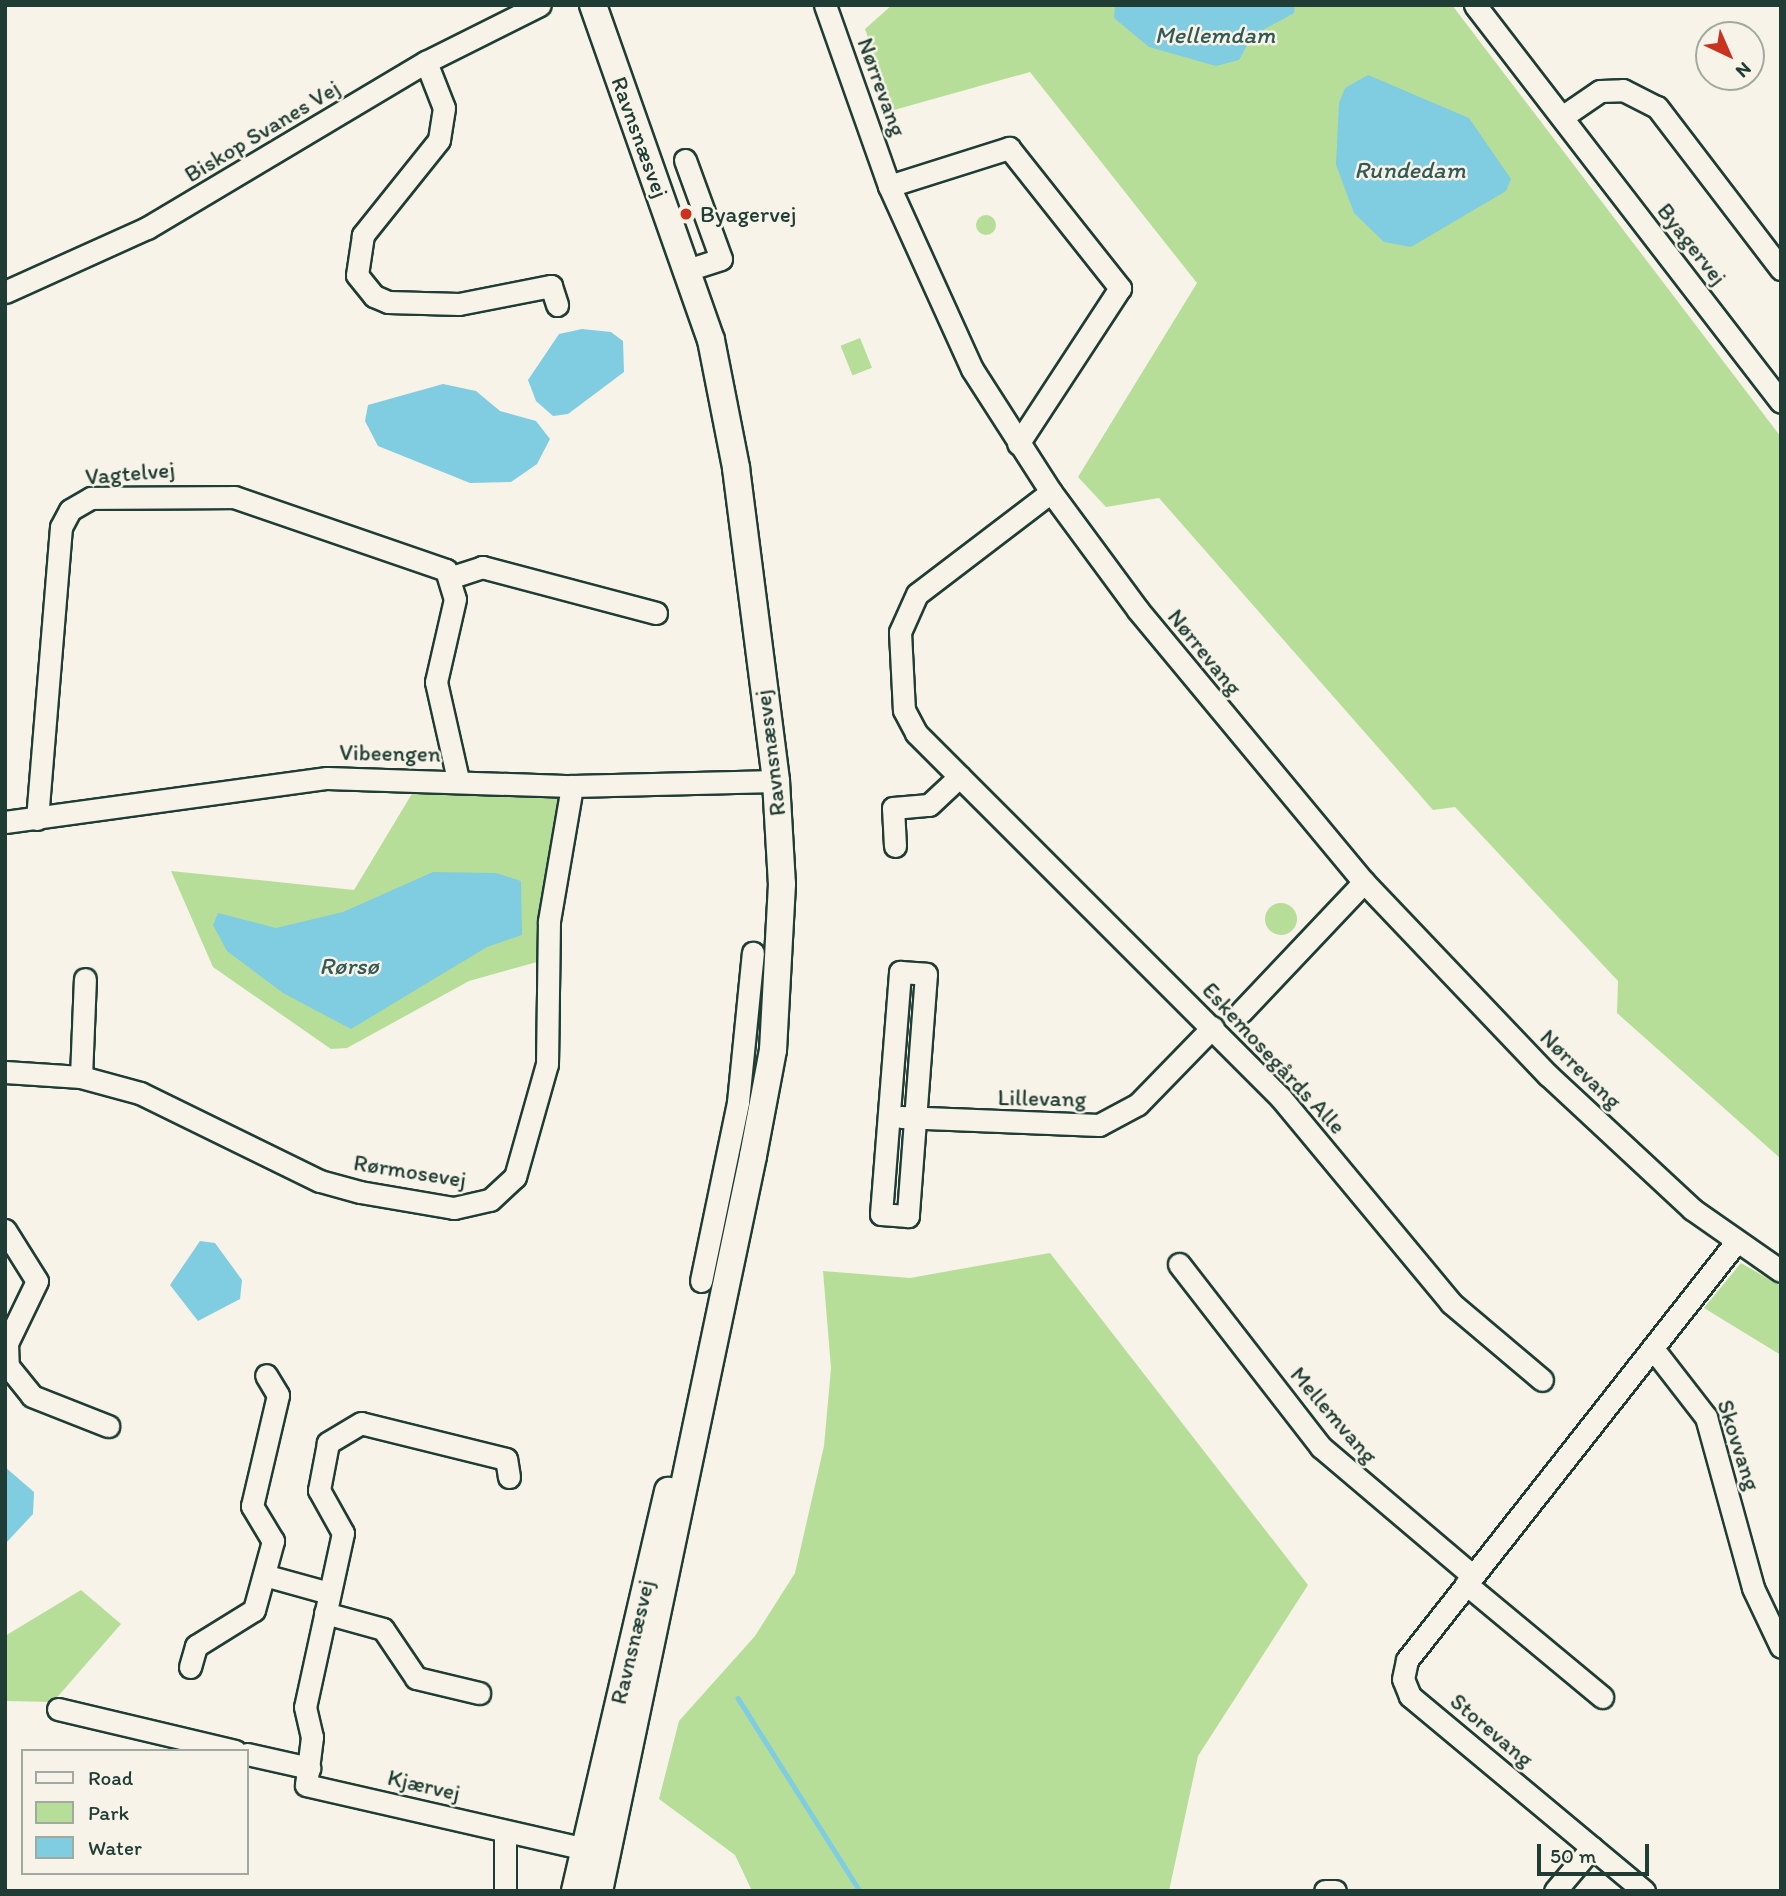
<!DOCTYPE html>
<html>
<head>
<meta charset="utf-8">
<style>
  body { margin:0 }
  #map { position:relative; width:1786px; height:1896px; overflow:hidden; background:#f7f3e8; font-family:Itim,sans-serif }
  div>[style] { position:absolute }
  .green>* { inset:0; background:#b6de99; transform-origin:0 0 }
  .round { border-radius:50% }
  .water>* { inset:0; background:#80cce0 }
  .stream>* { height:4.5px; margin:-2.25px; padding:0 2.25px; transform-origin:2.25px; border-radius:2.25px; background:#80cce0 }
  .roads { filter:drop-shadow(2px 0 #1f3d34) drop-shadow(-2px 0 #1f3d34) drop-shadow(0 2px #1f3d34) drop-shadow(0 -2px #1f3d34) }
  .minor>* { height:21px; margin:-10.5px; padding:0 10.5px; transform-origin:10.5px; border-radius:10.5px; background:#f7f3e8 }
  .major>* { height:26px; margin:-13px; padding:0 13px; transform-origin:13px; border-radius:13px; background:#f7f3e8 }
  .dots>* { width:19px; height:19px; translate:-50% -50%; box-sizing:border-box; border:4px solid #f7f3e8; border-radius:50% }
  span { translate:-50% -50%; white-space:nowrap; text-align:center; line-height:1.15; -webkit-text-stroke:5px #f7f3e8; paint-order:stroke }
  .street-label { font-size:23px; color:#1f3d34 }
  .poi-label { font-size:23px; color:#1f3d34 }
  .left { translate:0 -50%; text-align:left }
  .water-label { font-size:24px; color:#325a56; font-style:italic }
  .frame { position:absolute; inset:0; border:7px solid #1f3d34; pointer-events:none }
  .legend { position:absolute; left:21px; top:1749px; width:228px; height:126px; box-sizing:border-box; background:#f7f3e8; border:2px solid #a1aaa0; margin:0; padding:9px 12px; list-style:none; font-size:21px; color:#1f3d34 }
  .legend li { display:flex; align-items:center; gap:14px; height:35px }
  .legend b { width:35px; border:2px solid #a1aaa0 }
  .north { position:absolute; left:1695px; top:21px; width:70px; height:70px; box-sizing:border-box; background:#f7f3e8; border:2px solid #a1aaa0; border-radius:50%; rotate:136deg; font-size:19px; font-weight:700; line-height:28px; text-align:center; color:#1f3d34 }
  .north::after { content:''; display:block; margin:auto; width:24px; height:32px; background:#c8321e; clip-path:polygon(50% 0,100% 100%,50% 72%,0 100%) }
  .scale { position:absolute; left:1537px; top:1844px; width:112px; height:32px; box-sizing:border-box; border:4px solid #1f3d34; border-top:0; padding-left:9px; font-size:21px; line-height:24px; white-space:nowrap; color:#1f3d34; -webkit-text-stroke:5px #f7f3e8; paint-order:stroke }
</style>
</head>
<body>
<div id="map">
  <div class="green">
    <div style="clip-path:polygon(892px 5px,1452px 5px,1781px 437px,1781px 1159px,1617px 1013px,1618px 981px,1455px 807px,1433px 810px,1159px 498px,1106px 507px,1078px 477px,1197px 283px,1030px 72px,894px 110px,865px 29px)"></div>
    <div class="round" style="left:976px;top:215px;width:20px;height:20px"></div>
    <div style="left:860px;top:338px;width:32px;height:21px;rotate:68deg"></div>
    <div style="clip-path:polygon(413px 792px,561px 799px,537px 962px,469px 981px,347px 1048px,331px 1049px,213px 967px,171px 871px,354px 890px)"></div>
    <div class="round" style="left:1265px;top:903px;width:32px;height:32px"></div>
    <div style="clip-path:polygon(1050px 1253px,1308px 1585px,1198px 1756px,1169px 1891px,752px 1891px,735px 1855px,659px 1799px,679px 1721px,755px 1636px,795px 1573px,824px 1446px,831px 1368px,823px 1271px,910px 1278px)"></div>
    <div style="clip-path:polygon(1741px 1263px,1781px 1286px,1781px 1355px,1704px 1308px)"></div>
    <div style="clip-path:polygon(81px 1590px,121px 1624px,53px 1702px,5px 1701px,5px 1636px)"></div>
  </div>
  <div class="water">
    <div style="clip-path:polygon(1115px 5px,1295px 5px,1294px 13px,1252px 36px,1239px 60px,1216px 66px,1149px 47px,1114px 18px)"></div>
    <div style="clip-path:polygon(1368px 75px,1469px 118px,1511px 179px,1506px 191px,1411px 247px,1384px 242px,1354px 213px,1336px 165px,1339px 103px,1345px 88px)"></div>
    <div style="clip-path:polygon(582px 329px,611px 332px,623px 341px,624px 372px,568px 414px,553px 416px,536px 401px,528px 380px,559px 334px)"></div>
    <div style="clip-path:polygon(443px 384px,476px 391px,500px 411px,536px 421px,550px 439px,537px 464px,511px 482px,470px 483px,378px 446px,365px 421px,368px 405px)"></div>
    <div style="clip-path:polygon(433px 872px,496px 873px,521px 881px,522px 935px,487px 947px,351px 1029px,283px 993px,227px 951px,213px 925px,218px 913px,276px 928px,343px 912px)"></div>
    <div style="clip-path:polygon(200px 1241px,215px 1243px,242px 1280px,240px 1299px,198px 1321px,170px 1285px)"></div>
    <div style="clip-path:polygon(5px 1467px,34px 1492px,33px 1514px,5px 1544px)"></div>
  </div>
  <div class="stream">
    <div style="left:738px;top:1698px;width:228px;rotate:57.7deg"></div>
  </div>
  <div class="roads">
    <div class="minor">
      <div style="left:825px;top:5px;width:192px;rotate:70.5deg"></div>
      <div style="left:889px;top:186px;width:201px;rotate:65.6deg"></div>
      <div style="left:972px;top:369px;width:146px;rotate:57.3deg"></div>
      <div style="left:1051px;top:492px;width:147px;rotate:53.6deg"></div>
      <div style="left:1138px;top:610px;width:354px;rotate:50.3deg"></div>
      <div style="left:1364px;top:882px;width:267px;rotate:46.4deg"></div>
      <div style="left:1548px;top:1075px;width:197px;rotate:42.9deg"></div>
      <div style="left:1692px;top:1209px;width:108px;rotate:34.9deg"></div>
      <div style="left:1475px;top:5px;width:501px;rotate:52.38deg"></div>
      <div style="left:426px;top:62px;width:49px;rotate:68.6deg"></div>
      <div style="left:444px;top:108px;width:32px;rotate:99deg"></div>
      <div style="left:439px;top:140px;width:122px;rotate:128.7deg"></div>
      <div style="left:363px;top:235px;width:40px;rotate:98.5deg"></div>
      <div style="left:357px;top:275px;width:27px;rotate:51deg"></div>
      <div style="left:374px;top:296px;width:15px;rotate:23deg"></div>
      <div style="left:388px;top:302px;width:71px;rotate:1.6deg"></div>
      <div style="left:459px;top:304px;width:94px;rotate:-11.1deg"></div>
      <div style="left:551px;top:286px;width:20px;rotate:72deg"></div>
      <div style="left:1562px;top:117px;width:46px;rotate:-34.4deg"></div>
      <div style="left:1600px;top:91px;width:23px;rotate:-2deg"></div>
      <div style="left:1623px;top:90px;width:38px;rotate:27deg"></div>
      <div style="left:1657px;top:107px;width:204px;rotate:52.6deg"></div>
      <div style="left:685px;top:160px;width:105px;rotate:70deg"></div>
      <div style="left:721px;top:259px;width:36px;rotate:162deg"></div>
      <div style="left:889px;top:186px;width:126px;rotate:-17.6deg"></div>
      <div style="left:1009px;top:148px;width:179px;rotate:51.6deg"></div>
      <div style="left:1120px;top:288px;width:186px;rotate:123.2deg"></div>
      <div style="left:5px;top:292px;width:156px;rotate:-24.3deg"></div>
      <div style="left:147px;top:228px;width:325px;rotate:-30.8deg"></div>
      <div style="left:426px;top:62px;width:127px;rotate:-26.6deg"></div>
      <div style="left:1051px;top:492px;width:168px;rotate:142.7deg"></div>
      <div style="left:917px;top:594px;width:42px;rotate:114.1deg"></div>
      <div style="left:900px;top:632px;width:78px;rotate:87.1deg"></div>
      <div style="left:904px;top:710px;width:26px;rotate:62deg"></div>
      <div style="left:916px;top:733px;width:516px;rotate:45deg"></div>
      <div style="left:1281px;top:1098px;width:266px;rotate:50.3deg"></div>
      <div style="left:1451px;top:1303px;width:119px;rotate:40.2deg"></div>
      <div style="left:452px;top:577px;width:32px;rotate:-18deg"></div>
      <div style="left:482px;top:567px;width:180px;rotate:14.8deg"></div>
      <div style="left:37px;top:819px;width:293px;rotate:-85.3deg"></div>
      <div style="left:61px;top:527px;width:19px;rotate:-62deg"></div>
      <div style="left:70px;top:510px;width:24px;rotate:-30deg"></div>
      <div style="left:91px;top:498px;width:143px;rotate:-0.4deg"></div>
      <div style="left:234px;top:497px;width:224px;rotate:19deg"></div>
      <div style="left:446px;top:570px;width:30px;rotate:73deg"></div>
      <div style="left:455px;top:599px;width:85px;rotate:102.9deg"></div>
      <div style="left:436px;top:682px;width:100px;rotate:77.3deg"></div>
      <div style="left:5px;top:822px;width:325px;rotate:-7.8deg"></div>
      <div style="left:327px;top:778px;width:245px;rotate:1.9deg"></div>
      <div style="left:572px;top:786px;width:204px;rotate:-1.4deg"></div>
      <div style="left:895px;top:846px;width:38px;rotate:-93deg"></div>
      <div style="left:893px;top:808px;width:36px;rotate:-5deg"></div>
      <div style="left:929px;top:805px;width:42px;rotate:-43.1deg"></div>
      <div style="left:900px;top:972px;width:26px;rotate:4deg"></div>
      <div style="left:926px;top:974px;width:243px;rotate:94.3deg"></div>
      <div style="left:908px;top:1216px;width:27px;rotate:-176deg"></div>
      <div style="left:881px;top:1214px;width:243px;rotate:-85.5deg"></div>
      <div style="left:1241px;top:1012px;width:179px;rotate:-46.6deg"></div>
      <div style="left:5px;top:1072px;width:76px;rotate:3.8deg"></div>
      <div style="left:81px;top:1077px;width:61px;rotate:15.2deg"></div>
      <div style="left:140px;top:1093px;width:200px;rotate:26.1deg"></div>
      <div style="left:320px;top:1181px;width:41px;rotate:15.4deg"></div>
      <div style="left:360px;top:1192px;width:95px;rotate:9.7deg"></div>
      <div style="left:454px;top:1208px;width:37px;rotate:-13deg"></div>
      <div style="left:490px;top:1200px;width:34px;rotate:-43deg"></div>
      <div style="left:515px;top:1177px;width:117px;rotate:-74.2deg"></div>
      <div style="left:547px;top:1064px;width:143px;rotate:-89.2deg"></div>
      <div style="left:549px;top:921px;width:137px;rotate:-80.3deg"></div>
      <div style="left:81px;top:1077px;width:98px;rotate:-87.7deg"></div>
      <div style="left:901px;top:1117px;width:198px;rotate:2.3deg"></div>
      <div style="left:1099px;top:1125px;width:44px;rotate:-28.3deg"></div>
      <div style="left:1138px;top:1104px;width:107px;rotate:-45.8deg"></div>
      <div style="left:5px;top:1230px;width:60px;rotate:57.9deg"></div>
      <div style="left:37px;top:1281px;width:69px;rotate:115.8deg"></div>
      <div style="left:7px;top:1343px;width:23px;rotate:88deg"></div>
      <div style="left:8px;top:1366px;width:38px;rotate:51deg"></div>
      <div style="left:32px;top:1396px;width:82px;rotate:21.5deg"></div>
      <div style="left:1179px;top:1264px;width:232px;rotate:52.2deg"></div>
      <div style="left:1321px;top:1447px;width:199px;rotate:40.3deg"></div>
      <div style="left:701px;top:1281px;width:183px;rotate:-78.3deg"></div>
      <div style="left:738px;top:1102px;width:150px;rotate:-84.3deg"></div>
      <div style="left:1654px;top:1350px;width:85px;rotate:52.2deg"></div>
      <div style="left:1706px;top:1417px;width:177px;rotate:74.6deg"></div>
      <div style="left:1753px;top:1588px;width:65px;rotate:64.6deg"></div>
      <div style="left:509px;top:1477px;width:18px;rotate:-99deg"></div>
      <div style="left:506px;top:1459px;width:149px;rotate:-166.1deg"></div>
      <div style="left:361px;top:1423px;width:39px;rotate:149deg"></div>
      <div style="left:328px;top:1443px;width:48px;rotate:100.8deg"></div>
      <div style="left:319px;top:1490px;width:49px;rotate:60.8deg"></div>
      <div style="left:343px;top:1533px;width:178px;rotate:102.3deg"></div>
      <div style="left:305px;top:1707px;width:31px;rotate:77deg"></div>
      <div style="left:312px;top:1737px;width:48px;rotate:97.1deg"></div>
      <div style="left:306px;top:1785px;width:300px;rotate:12.9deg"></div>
      <div style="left:264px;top:1575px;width:67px;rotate:15.5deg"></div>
      <div style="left:1466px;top:1584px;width:177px;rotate:39.7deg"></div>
      <div style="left:325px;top:1613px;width:60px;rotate:15.4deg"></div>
      <div style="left:383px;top:1629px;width:59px;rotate:56deg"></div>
      <div style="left:416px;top:1678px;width:65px;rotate:13.4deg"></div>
      <div style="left:190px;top:1667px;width:22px;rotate:-74deg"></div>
      <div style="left:196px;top:1646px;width:68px;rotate:-31.8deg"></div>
      <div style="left:254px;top:1610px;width:72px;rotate:-74.6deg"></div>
      <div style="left:273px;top:1541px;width:41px;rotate:-121deg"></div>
      <div style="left:252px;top:1506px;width:114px;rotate:-76.8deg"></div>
      <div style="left:278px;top:1395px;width:23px;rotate:-121deg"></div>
      <div style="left:58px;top:1709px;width:182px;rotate:13.3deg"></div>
      <div style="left:247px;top:1754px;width:64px;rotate:12.7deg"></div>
      <div style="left:505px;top:1831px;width:60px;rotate:90deg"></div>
      <div style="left:1325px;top:1891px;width:10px"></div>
      <div style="left:1555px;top:1891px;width:57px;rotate:-49.9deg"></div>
      <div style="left:1644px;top:1891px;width:305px;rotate:-140.2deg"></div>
      <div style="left:1410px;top:1696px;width:18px;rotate:-112deg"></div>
      <div style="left:1403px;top:1679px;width:19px;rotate:-78deg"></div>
      <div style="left:1407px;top:1660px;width:532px;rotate:-51.79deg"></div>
    </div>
    <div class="major">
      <div style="left:593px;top:5px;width:355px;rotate:70.6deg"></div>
      <div style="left:711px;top:340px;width:130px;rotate:78.9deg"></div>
      <div style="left:736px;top:468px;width:316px;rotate:82.7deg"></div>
      <div style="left:776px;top:781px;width:103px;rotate:86.7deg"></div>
      <div style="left:782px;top:884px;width:166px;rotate:93.1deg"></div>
      <div style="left:773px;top:1050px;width:108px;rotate:100.7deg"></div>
      <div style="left:753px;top:1156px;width:751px;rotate:101.83deg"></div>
      <div style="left:575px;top:1891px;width:411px;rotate:-76.9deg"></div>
    </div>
  </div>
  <div class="dots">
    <div style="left:686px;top:214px;background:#c8321e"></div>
  </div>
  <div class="street-label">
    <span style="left:882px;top:87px;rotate:70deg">Nørrevang</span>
    <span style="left:262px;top:131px;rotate:-31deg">Biskop Svanes Vej</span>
    <span style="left:640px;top:137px;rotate:70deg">Ravnsnæsvej</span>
    <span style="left:1692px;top:244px;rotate:52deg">Byagervej</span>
    <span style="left:130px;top:473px;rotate:-5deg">Vagtelvej</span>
    <span style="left:1205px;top:652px;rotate:51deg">Nørrevang</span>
    <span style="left:390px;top:753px;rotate:1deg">Vibeengen</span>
    <span style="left:770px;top:753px;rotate:-97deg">Ravnsnæsvej</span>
    <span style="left:1274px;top:1058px;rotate:47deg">Eskemosegårds Alle</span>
    <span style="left:1581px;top:1069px;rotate:44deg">Nørrevang</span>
    <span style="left:1042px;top:1098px;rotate:1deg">Lillevang</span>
    <span style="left:410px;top:1171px;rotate:9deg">Rørmosevej</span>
    <span style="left:1334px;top:1415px;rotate:49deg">Mellemvang</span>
    <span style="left:1739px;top:1445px;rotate:72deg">Skovvang</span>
    <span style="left:632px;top:1642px;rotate:-77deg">Ravnsnæsvej</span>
    <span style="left:1492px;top:1730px;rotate:40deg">Storevang</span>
    <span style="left:424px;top:1785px;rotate:13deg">Kjærvej</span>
  </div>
  <div class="poi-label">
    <span class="left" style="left:700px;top:214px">Byagervej</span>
  </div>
  <div class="water-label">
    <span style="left:1215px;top:35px">Mellemdam</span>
    <span style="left:1410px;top:170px">Rundedam</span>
    <span style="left:349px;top:966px">Rørsø</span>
  </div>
  <div class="frame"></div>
  <ul class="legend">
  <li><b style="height:9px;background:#f7f3e8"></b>Road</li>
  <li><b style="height:19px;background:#b6de99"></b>Park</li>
  <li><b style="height:19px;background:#80cce0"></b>Water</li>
  </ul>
  <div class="north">N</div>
  <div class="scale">50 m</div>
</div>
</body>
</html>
